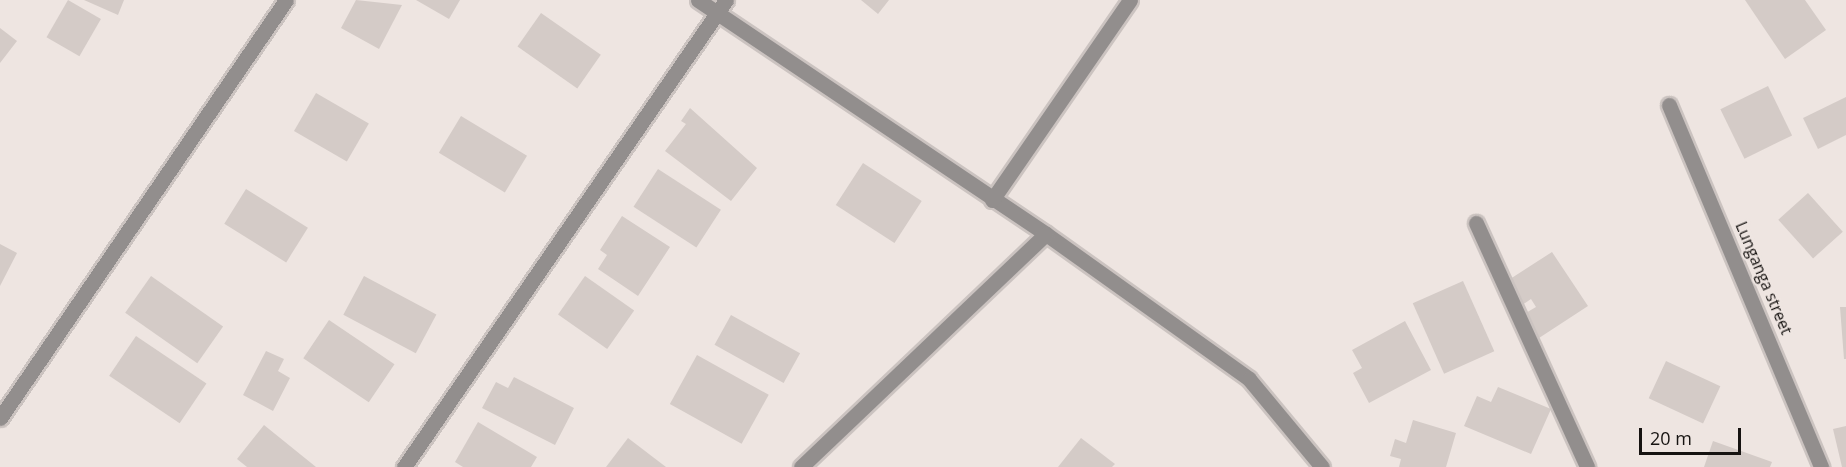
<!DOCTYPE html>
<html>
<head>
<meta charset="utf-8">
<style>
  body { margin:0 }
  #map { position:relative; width:1846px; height:467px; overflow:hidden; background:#eee5e1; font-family:"Open Sans",sans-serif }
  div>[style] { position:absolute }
  .building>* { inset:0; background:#d4cbc7; transform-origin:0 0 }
  .roads { filter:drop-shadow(2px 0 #cbc3c0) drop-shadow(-2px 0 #cbc3c0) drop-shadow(0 2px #cbc3c0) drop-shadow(0 -2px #cbc3c0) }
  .minor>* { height:15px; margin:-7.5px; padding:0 7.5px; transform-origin:7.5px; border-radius:7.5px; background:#928e8d }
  span { translate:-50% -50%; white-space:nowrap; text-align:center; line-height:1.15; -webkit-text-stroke:4.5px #eee5e1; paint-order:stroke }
  .street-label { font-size:16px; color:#161311 }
  .scale { position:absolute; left:1639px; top:428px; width:102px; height:27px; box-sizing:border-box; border:3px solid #161311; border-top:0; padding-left:8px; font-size:18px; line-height:21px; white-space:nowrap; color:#161311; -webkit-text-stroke:4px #eee5e1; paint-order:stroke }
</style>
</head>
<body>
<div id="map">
  <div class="building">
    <div style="left:68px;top:0;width:38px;height:43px;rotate:30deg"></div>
    <div style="clip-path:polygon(84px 0,124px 0,118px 15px)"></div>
    <div style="clip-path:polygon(356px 0,402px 5px,379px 49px,341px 28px)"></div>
    <div style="clip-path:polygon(416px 0,460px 0,449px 19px)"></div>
    <div style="clip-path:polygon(861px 0,889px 0,878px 14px)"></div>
    <div style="clip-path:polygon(1745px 0,1805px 0,1826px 30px,1785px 59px)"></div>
    <div style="left:541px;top:13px;width:73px;height:41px;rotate:35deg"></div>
    <div style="clip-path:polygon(0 28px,17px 41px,0 63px)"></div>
    <div style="left:1768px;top:86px;width:55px;height:53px;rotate:64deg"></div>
    <div style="left:316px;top:93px;width:61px;height:44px;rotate:30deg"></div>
    <div style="clip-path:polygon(1846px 97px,1846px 135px,1818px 149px,1803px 118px)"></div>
    <div style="clip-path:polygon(690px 108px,757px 168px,731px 201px,665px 151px,686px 124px,681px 121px)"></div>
    <div style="left:461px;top:116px;width:77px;height:43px;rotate:31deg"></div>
    <div style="left:863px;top:163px;width:70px;height:50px;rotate:33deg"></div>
    <div style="left:658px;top:169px;width:75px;height:45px;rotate:33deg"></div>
    <div style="left:246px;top:189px;width:73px;height:41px;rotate:32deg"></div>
    <div style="left:1808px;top:193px;width:52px;height:40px;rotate:48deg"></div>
    <div style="clip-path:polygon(622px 216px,670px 247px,638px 296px,598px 269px,607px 255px,600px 250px)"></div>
    <div style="clip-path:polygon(0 244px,17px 253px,0 286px)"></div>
    <div style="clip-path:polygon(1552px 252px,1588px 306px,1539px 338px,1524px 314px,1536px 307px,1531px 299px,1522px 305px,1507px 281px)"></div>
    <div style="left:151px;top:276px;width:88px;height:45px;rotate:35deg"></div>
    <div style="left:364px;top:276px;width:82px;height:44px;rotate:28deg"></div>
    <div style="left:585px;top:276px;width:60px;height:47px;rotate:35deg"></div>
    <div style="left:1463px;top:281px;width:77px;height:55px;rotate:66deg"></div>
    <div style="clip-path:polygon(1840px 307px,1846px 307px,1846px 359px,1844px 359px)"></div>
    <div style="left:731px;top:315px;width:79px;height:34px;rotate:29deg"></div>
    <div style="left:329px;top:320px;width:79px;height:46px;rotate:34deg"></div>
    <div style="clip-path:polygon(1405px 321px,1431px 370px,1369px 403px,1353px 373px,1362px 368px,1352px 350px)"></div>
    <div style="left:136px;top:336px;width:85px;height:48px;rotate:34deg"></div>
    <div style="clip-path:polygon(266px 351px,284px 359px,278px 371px,290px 378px,273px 411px,243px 395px)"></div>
    <div style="left:697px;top:355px;width:82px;height:56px;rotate:29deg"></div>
    <div style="left:1666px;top:361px;width:60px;height:41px;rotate:25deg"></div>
    <div style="clip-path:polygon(514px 377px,574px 408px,555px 445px,482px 408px,496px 382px,508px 388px)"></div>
    <div style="clip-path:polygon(1498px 387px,1551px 409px,1531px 454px,1464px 426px,1477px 396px,1491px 402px)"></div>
    <div style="clip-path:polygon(1413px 420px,1456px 433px,1446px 467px,1399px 467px,1401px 459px,1390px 456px,1395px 439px,1406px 443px)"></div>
    <div style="clip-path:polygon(478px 422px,537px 457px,531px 467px,463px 467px,455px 462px)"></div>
    <div style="clip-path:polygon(264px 425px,316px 467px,247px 467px,237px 459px)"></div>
    <div style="clip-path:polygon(1846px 426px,1846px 467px,1842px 467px,1833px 429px)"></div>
    <div style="clip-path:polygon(628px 438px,666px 467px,606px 467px)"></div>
    <div style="clip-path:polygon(1081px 438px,1115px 464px,1112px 467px,1058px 467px)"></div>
    <div style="clip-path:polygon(1713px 441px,1772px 462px,1770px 467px,1704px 467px)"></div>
  </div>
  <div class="roads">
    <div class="minor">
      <div style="left:698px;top:0;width:419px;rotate:33.9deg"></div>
      <div style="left:1046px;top:234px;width:249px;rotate:35.5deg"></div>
      <div style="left:1249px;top:379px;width:114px;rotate:50.3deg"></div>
      <div style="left:1669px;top:105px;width:393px;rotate:67.2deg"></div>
      <div style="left:992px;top:200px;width:243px;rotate:-55.4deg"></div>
      <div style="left:1476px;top:223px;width:268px;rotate:65.5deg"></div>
      <div style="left:0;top:418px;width:506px;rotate:-55.62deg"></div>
      <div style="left:404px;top:467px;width:567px;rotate:-55.41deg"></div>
      <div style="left:801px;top:467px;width:338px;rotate:-43.6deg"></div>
    </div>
  </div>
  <div class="street-label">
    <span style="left:1764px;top:278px;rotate:67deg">Lunganga street</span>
  </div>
  <div class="scale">20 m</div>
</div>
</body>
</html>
